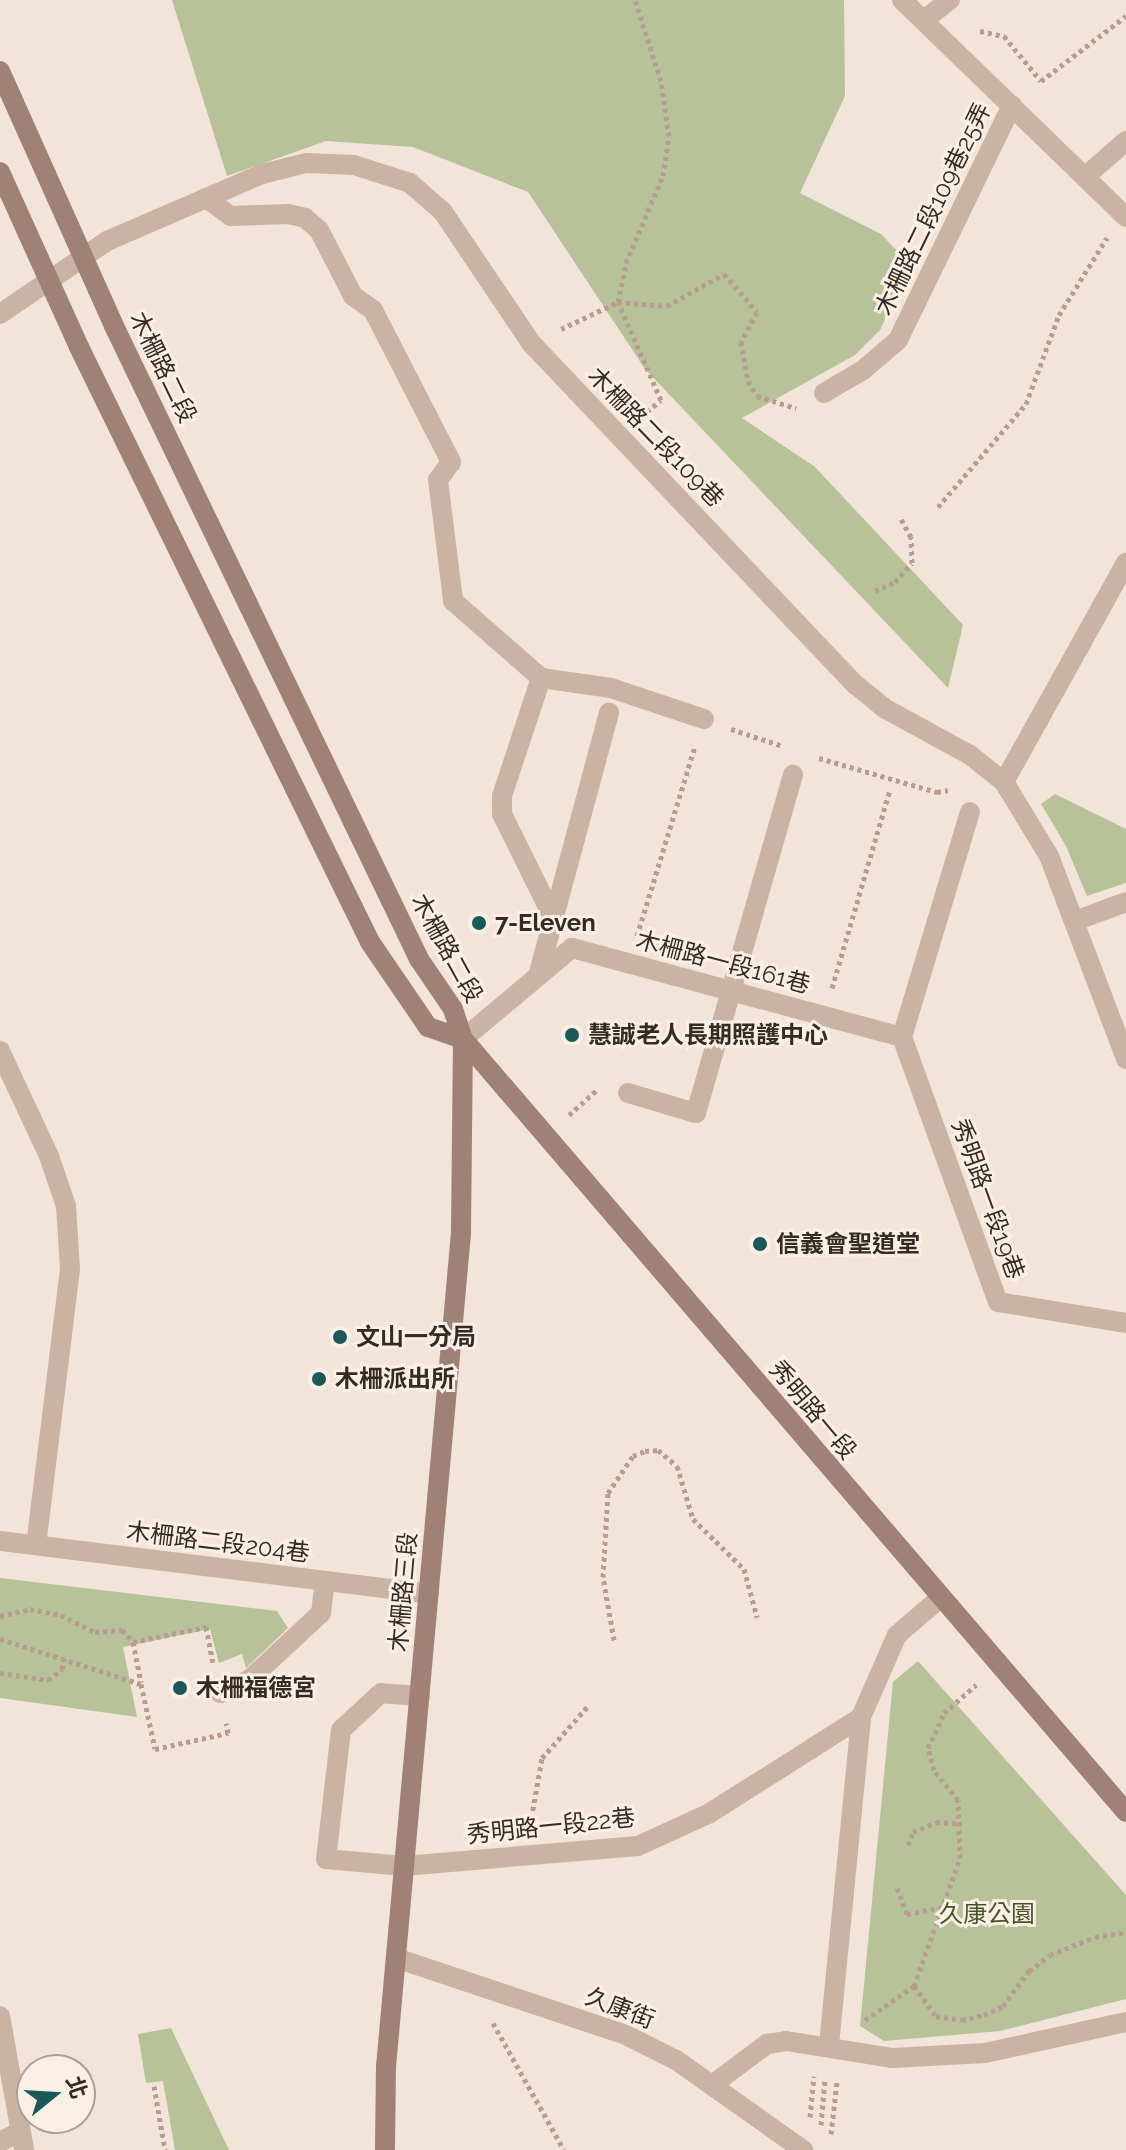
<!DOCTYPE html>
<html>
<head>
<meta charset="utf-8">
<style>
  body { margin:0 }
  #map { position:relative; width:1126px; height:2150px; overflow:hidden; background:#f2e4d9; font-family:Raleway,"Noto Sans TC",sans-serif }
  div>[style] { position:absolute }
  .green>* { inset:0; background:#b7c298 }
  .path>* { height:5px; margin-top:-2.5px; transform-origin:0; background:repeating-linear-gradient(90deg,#b79d8f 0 4px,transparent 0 8px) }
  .lane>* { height:20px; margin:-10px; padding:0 10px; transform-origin:10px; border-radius:10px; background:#cbb3a4 }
  .street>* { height:20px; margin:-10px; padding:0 10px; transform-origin:10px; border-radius:10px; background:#cbb3a4 }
  .secondary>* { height:20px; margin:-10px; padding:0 10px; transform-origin:10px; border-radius:10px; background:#9f8176 }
  .dots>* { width:22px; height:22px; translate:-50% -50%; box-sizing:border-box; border:4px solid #faefe5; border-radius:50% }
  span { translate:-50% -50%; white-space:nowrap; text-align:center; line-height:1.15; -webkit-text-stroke:6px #faefe5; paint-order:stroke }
  .street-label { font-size:24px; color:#362a26 }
  .poi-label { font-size:24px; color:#362a26; font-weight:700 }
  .left { translate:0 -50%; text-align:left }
  .park-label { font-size:24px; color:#495529 }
  .north { position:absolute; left:16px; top:2054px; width:80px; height:80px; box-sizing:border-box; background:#faefe5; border:2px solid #aca099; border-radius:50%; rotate:72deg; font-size:22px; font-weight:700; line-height:32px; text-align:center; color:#362a26 }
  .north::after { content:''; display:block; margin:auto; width:28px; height:36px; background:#1a5958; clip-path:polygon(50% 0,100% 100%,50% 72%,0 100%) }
</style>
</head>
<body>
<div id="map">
  <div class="green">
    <div style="clip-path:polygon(172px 0,844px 0,845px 96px,800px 193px,881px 234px,899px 253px,904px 280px,880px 330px,855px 355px,742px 418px,815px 467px,963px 625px,948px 688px,645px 369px,528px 192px,413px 147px,326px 141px,227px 176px)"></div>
    <div style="clip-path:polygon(1055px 794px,1126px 829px,1126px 883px,1087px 896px,1066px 846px,1041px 804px)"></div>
    <div style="clip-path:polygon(0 1578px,277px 1611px,288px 1628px,246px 1668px,242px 1654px,219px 1663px,210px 1629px,123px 1647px,137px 1717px,0 1698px)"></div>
    <div style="clip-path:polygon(918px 1661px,1126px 1895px,1126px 1999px,1000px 2031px,884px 2041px,860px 2026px,893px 1682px)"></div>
    <div style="clip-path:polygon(171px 2028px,229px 2150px,175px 2150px,163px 2081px,146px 2083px,138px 2034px)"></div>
  </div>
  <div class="path">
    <div style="left:980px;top:31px;width:25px;rotate:12deg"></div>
    <div style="left:1004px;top:36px;width:58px;rotate:50.6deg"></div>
    <div style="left:1041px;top:81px;width:107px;rotate:-37.4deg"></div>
    <div style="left:561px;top:329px;width:63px;rotate:-25.3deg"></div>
    <div style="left:618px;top:302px;width:40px;rotate:-78deg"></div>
    <div style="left:626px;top:263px;width:95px;rotate:-67deg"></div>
    <div style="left:663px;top:176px;width:40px;rotate:-81.5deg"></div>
    <div style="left:669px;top:136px;width:56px;rotate:-98.3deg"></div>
    <div style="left:661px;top:81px;width:85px;rotate:-107.8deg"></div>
    <div style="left:627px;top:398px;width:6px;rotate:-45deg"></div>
    <div style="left:631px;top:394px;width:24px;rotate:48deg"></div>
    <div style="left:647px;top:412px;width:18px;rotate:-41deg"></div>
    <div style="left:661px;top:400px;width:107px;rotate:-113.7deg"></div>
    <div style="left:618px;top:302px;width:49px;rotate:4.7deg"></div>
    <div style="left:667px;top:306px;width:65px;rotate:-29.3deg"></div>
    <div style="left:724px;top:274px;width:50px;rotate:49deg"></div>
    <div style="left:757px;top:312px;width:34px;rotate:118deg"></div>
    <div style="left:741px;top:342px;width:40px;rotate:80deg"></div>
    <div style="left:748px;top:381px;width:17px;rotate:59deg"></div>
    <div style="left:757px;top:396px;width:41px;rotate:17.1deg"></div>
    <div style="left:938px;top:507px;width:135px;rotate:-49.5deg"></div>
    <div style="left:1026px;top:404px;width:95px;rotate:-69.7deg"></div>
    <div style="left:1059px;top:315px;width:91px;rotate:-58.1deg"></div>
    <div style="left:875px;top:591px;width:22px;rotate:-24deg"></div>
    <div style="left:895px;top:582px;width:25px;rotate:-48deg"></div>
    <div style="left:912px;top:563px;width:26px;rotate:-92deg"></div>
    <div style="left:911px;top:537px;width:21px;rotate:-119deg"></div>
    <div style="left:731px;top:729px;width:55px;rotate:18.1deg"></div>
    <div style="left:819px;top:758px;width:123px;rotate:16.1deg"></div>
    <div style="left:937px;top:792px;width:11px;rotate:-10deg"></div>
    <div style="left:637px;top:936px;width:199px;rotate:-73deg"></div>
    <div style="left:832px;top:988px;width:206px;rotate:-73.7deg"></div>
    <div style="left:569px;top:1115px;width:38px;rotate:-42deg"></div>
    <div style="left:0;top:1616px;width:31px;rotate:-13deg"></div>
    <div style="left:30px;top:1609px;width:32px;rotate:11deg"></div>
    <div style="left:61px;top:1615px;width:38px;rotate:27deg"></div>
    <div style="left:95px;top:1632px;width:27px;rotate:-4deg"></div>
    <div style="left:122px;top:1630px;width:16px;rotate:47deg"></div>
    <div style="left:133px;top:1642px;width:41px;rotate:78.7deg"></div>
    <div style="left:0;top:1639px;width:148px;rotate:17.7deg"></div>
    <div style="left:141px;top:1684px;width:66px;rotate:77.8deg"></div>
    <div style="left:155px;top:1749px;width:75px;rotate:-12.4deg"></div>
    <div style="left:228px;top:1733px;width:10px;rotate:-101deg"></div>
    <div style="left:614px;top:1640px;width:64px;rotate:-99.9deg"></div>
    <div style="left:603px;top:1577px;width:84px;rotate:-86.6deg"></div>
    <div style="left:608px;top:1493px;width:45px;rotate:-56deg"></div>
    <div style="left:633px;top:1456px;width:13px;rotate:-23deg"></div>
    <div style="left:645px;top:1451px;width:13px;rotate:-4deg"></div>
    <div style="left:658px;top:1450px;width:25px;rotate:40deg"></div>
    <div style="left:677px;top:1466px;width:55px;rotate:73.2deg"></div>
    <div style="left:693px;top:1519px;width:71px;rotate:44.4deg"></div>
    <div style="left:744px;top:1569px;width:50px;rotate:74.8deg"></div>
    <div style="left:133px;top:1642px;width:75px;rotate:-11.6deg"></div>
    <div style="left:206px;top:1627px;width:36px;rotate:79deg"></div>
    <div style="left:0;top:1673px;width:49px;rotate:8.3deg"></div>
    <div style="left:48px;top:1680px;width:18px;rotate:-38deg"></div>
    <div style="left:62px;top:1669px;width:11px;rotate:-75deg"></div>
    <div style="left:530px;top:1826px;width:69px;rotate:-80deg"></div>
    <div style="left:542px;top:1758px;width:69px;rotate:-48.5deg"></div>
    <div style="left:908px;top:1845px;width:14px;rotate:-69deg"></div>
    <div style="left:913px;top:1832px;width:25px;rotate:-23deg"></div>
    <div style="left:936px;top:1822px;width:26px;rotate:4deg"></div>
    <div style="left:897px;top:1888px;width:28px;rotate:69deg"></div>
    <div style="left:907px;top:1914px;width:36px;rotate:-11deg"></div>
    <div style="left:914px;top:1986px;width:37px;rotate:54deg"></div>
    <div style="left:936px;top:2016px;width:26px;rotate:9deg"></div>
    <div style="left:962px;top:2020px;width:23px;rotate:-13deg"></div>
    <div style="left:984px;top:2015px;width:21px;rotate:-25deg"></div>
    <div style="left:1003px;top:2006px;width:44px;rotate:-53.4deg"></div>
    <div style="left:1029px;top:1971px;width:26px;rotate:-37deg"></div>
    <div style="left:1050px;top:1955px;width:48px;rotate:-21.8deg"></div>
    <div style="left:1095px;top:1937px;width:31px;rotate:-9deg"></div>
    <div style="left:865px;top:2020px;width:60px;rotate:-34.8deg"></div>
    <div style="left:914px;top:1986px;width:136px;rotate:-70.2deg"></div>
    <div style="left:960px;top:1858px;width:58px;rotate:-92deg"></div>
    <div style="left:958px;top:1800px;width:38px;rotate:-129deg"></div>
    <div style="left:934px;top:1770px;width:23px;rotate:-105deg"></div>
    <div style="left:928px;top:1748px;width:38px;rotate:-65deg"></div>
    <div style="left:944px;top:1713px;width:43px;rotate:-41.2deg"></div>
    <div style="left:493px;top:2023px;width:145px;rotate:60.8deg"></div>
    <div style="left:154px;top:2086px;width:65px;rotate:80.2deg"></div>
    <div style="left:810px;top:2117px;width:41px;rotate:-84.4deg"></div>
    <div style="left:821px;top:2125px;width:46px;rotate:-85deg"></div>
    <div style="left:831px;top:2134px;width:53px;rotate:-83.5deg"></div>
  </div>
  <div class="lane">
    <div style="left:902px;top:0;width:312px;rotate:44.1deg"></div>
    <div style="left:924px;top:20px;width:33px;rotate:-38deg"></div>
    <div style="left:1087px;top:175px;width:52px;rotate:-41.1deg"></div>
    <div style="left:206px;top:198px;width:31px;rotate:36deg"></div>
    <div style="left:231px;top:216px;width:57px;rotate:-2deg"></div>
    <div style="left:288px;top:214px;width:17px;rotate:13deg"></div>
    <div style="left:305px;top:218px;width:18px;rotate:41deg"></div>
    <div style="left:319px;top:230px;width:74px;rotate:62.7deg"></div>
    <div style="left:353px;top:296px;width:24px;rotate:35deg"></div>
    <div style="left:373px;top:310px;width:171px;rotate:62.8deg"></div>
    <div style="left:451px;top:462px;width:22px;rotate:126deg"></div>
    <div style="left:438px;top:480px;width:122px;rotate:82.9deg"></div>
    <div style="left:453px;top:601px;width:117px;rotate:41.2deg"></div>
    <div style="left:541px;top:678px;width:124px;rotate:108.3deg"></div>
    <div style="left:502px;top:796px;width:18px;rotate:90deg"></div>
    <div style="left:502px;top:814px;width:115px;rotate:63.7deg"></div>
    <div style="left:824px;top:393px;width:45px;rotate:-30.5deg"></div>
    <div style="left:863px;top:370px;width:46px;rotate:-40.6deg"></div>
    <div style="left:898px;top:340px;width:261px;rotate:-64.1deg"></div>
    <div style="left:541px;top:678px;width:71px;rotate:8.1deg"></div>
    <div style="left:611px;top:688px;width:98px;rotate:18.4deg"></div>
    <div style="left:1004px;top:782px;width:251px;rotate:-60.9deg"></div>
    <div style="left:1075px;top:921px;width:54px;rotate:-20.4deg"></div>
    <div style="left:538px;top:976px;width:273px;rotate:-74.9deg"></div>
    <div style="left:902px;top:1037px;width:282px;rotate:70.1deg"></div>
    <div style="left:998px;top:1302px;width:130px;rotate:9.3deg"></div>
    <div style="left:902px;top:1037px;width:235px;rotate:-73.2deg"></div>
    <div style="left:463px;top:1039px;width:142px;rotate:-39.9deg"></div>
    <div style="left:572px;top:948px;width:342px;rotate:15.1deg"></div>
    <div style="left:0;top:1051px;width:116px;rotate:65deg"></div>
    <div style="left:49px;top:1156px;width:53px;rotate:71.2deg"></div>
    <div style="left:66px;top:1206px;width:63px;rotate:86.4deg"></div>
    <div style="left:70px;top:1269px;width:278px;rotate:97deg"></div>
    <div style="left:628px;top:1093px;width:71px;rotate:16.4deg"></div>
    <div style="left:696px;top:1113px;width:352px;rotate:-74deg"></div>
    <div style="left:220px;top:1693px;width:32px;rotate:-24deg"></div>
    <div style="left:249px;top:1680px;width:98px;rotate:-42.9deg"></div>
    <div style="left:321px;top:1613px;width:32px;rotate:-83deg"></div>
    <div style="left:420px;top:1696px;width:39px;rotate:-176deg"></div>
    <div style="left:381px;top:1693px;width:54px;rotate:137.2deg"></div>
    <div style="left:341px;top:1730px;width:130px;rotate:96.6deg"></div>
    <div style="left:326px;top:1859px;width:78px;rotate:5.1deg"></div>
    <div style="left:404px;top:1866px;width:235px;rotate:-4.9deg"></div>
    <div style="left:638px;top:1846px;width:79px;rotate:-24.6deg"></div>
    <div style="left:710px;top:1813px;width:179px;rotate:-32.4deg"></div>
    <div style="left:829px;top:2045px;width:330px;rotate:-84.4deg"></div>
    <div style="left:861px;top:1717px;width:90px;rotate:-66.3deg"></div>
    <div style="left:897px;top:1635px;width:55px;rotate:-40.6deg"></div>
  </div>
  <div class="street">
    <div style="left:0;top:314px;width:130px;rotate:-34.3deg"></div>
    <div style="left:107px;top:241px;width:169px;rotate:-23.4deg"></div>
    <div style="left:262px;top:174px;width:45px;rotate:-14deg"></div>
    <div style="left:306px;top:163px;width:48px;rotate:2.4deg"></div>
    <div style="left:354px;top:165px;width:59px;rotate:17.8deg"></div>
    <div style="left:410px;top:183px;width:44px;rotate:41.3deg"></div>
    <div style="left:443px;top:212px;width:158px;rotate:56.1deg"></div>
    <div style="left:531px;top:343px;width:472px;rotate:46.5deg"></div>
    <div style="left:856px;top:685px;width:36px;rotate:39deg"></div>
    <div style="left:884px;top:708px;width:98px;rotate:28.7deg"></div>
    <div style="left:970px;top:755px;width:43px;rotate:38.5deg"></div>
    <div style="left:1004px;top:782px;width:87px;rotate:58.7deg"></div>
    <div style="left:1049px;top:856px;width:217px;rotate:69.2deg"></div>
    <div style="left:0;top:1541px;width:432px;rotate:7deg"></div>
    <div style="left:396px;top:1958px;width:243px;rotate:18.5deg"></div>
    <div style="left:626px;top:2035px;width:56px;rotate:26.6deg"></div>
    <div style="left:676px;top:2060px;width:156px;rotate:35.3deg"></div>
    <div style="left:0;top:2016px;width:136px;rotate:79.8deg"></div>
    <div style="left:712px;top:2085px;width:69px;rotate:-36.7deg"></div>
    <div style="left:767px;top:2044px;width:19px;rotate:-9deg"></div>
    <div style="left:786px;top:2041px;width:107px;rotate:9.1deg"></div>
    <div style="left:892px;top:2058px;width:93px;rotate:-3.1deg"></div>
    <div style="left:985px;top:2053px;width:144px;rotate:-12.4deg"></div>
    <div style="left:0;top:2142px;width:22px;rotate:-27deg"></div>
  </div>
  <div class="secondary">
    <div style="left:0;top:71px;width:279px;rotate:65.9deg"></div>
    <div style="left:114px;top:326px;width:703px;rotate:64.27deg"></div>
    <div style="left:419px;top:959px;width:60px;rotate:55.8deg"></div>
    <div style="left:453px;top:1009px;width:32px;rotate:72deg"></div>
    <div style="left:463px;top:1039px;width:194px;rotate:90.6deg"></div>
    <div style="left:461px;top:1233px;width:836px;rotate:95.14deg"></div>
    <div style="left:386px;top:2066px;width:84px;rotate:90.7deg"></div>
    <div style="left:0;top:172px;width:192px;rotate:65.7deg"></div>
    <div style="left:79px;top:347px;width:662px;rotate:63.94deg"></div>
    <div style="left:370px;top:942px;width:103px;rotate:55.7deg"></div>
    <div style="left:428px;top:1027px;width:37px;rotate:19deg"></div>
    <div style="left:463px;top:1039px;width:1018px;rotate:49.38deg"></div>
  </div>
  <div class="dots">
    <div style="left:479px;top:923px;background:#1a5958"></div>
    <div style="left:572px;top:1035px;background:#1a5958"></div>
    <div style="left:760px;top:1244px;background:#1a5958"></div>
    <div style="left:340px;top:1337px;background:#1a5958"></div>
    <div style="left:319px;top:1379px;background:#1a5958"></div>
    <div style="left:180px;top:1688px;background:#1a5958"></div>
  </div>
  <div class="street-label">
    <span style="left:933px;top:209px;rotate:-64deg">木柵路二段109巷25弄</span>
    <span style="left:163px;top:367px;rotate:64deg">木柵路二段</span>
    <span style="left:656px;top:437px;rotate:46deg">木柵路二段109巷</span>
    <span style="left:447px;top:948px;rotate:61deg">木柵路二段</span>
    <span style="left:723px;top:962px;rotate:15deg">木柵路一段161巷</span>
    <span style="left:988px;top:1199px;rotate:70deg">秀明路一段19巷</span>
    <span style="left:813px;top:1410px;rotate:50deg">秀明路一段</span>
    <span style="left:218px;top:1542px;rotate:7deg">木柵路二段204巷</span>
    <span style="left:403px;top:1592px;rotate:-85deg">木柵路三段</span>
    <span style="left:551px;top:1826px;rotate:-6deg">秀明路一段22巷</span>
    <span style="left:620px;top:2008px;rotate:21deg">久康街</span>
  </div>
  <div class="poi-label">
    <span class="left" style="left:495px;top:923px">7-Eleven</span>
    <span class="left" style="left:588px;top:1035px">慧誠老人長期照護中心</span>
    <span class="left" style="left:776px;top:1244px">信義會聖道堂</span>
    <span class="left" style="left:356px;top:1337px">文山一分局</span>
    <span class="left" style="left:335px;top:1379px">木柵派出所</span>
    <span class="left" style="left:196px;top:1688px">木柵福德宮</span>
  </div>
  <div class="park-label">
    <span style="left:987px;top:1914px">久康公園</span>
  </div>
  <div class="north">北</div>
</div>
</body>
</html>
